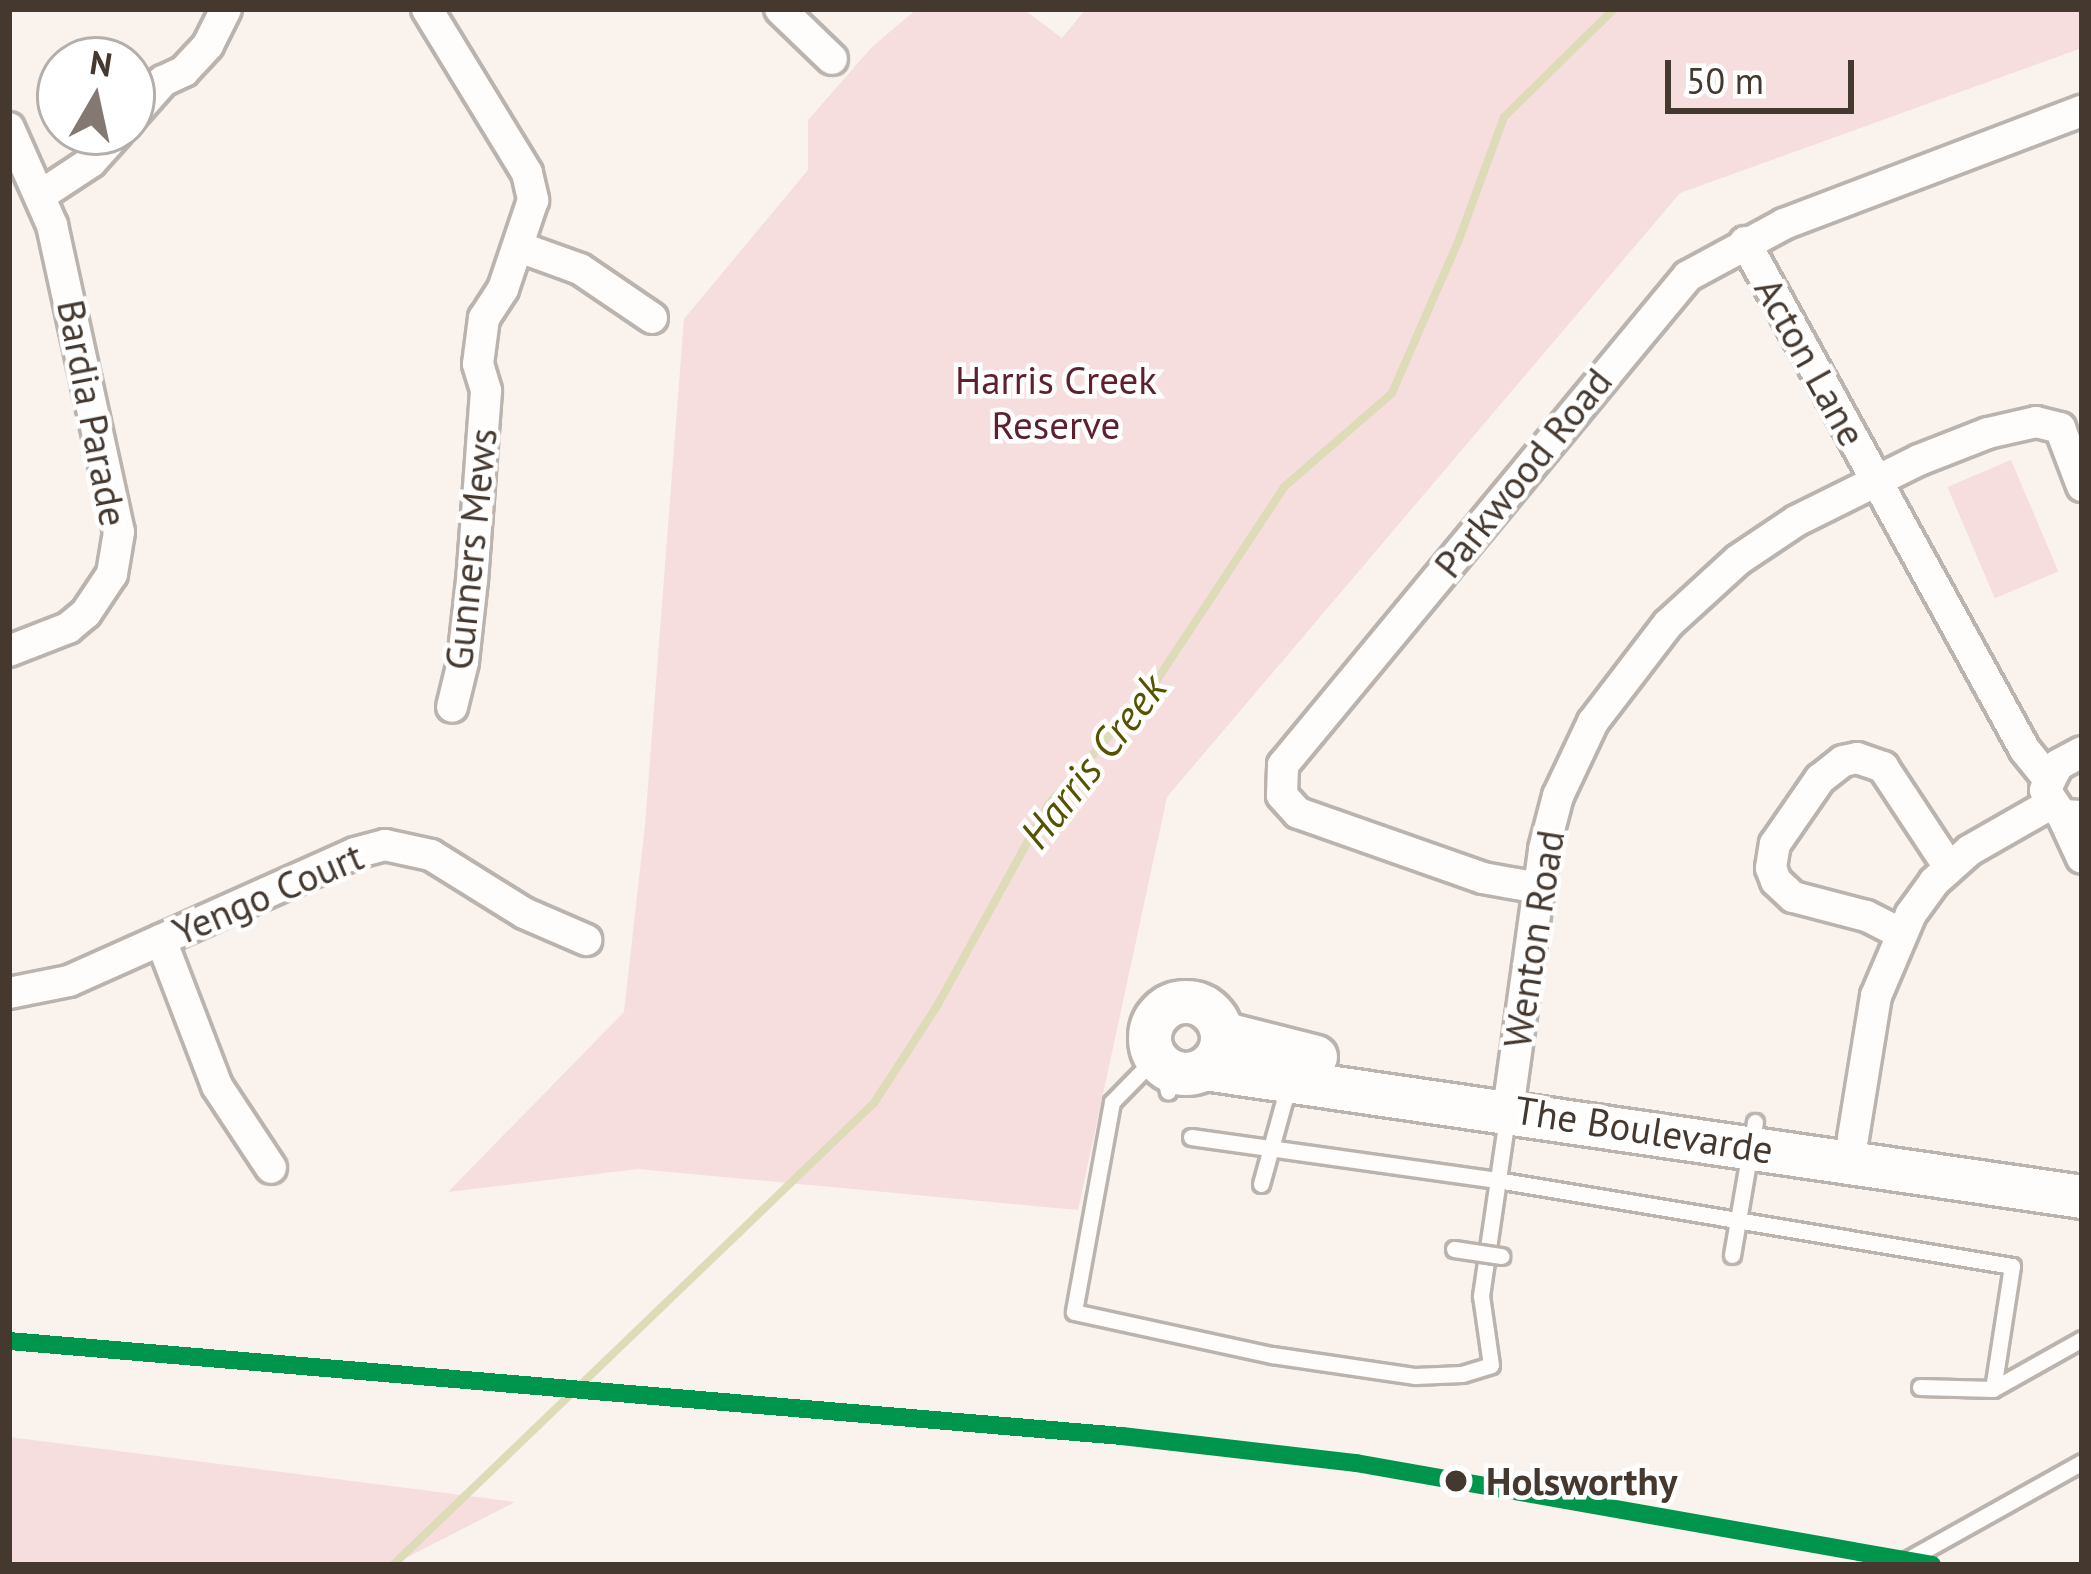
<!DOCTYPE html>
<html>
<head>
<meta charset="utf-8">
<style>
  body { margin:0 }
  #map { position:relative; width:2091px; height:1574px; overflow:hidden; background:#f9f2ed; font-family:"PT Sans",sans-serif }
  div>[style] { position:absolute }
  .green>* { inset:0; background:#f6ddde; transform-origin:0 0 }
  .stream>* { height:8px; margin:-4px; padding:0 4px; transform-origin:4px; border-radius:4px; background:#dddbb8 }
  .roads { filter:drop-shadow(3px 0 #bbb3ad) drop-shadow(-3px 0 #bbb3ad) drop-shadow(0 3px #bbb3ad) drop-shadow(0 -3px #bbb3ad) }
  .lane>* { height:15px; margin:-7.5px; padding:0 7.5px; transform-origin:7.5px; border-radius:7.5px; background:#fefdfc }
  .street>* { height:30px; margin:-15px; padding:0 15px; transform-origin:15px; border-radius:15px; background:#fefdfc }
  .secondary>* { height:42px; margin:-21px; padding:0 21px; transform-origin:21px; border-radius:21px; background:#fefdfc }
  .secondary>.ring { margin:-21px; padding:0; box-sizing:content-box; background:none; border:42px solid #fefdfc; border-radius:50% }
  .bridges { filter:drop-shadow(3px 0 #bbb3ad) drop-shadow(-3px 0 #bbb3ad) drop-shadow(0 3px #bbb3ad) drop-shadow(0 -3px #bbb3ad) }
  .lane-bridge>* { height:15px; margin:-7.5px; padding:0 7.5px; transform-origin:7.5px; border-radius:7.5px; background:#fefdfc }
  .rail-1>* { height:18px; margin:-9px; padding:0 9px; transform-origin:9px; border-radius:9px; background:#00954c }
  .dots>* { width:33px; height:33px; translate:-50% -50%; box-sizing:border-box; border:6px solid #fff; border-radius:50% }
  span { translate:-50% -50%; white-space:nowrap; text-align:center; line-height:1.15; -webkit-text-stroke:9px #fff; paint-order:stroke }
  .street-label { font-size:39px; color:#44382f }
  .park-label { font-size:39px; color:#5e1f2e }
  .stop-label { font-size:39px; color:#44382f; font-weight:700 }
  .left { translate:0 -50%; text-align:left }
  .water-label { font-size:42px; color:#565300; font-style:italic }
  .frame { position:absolute; inset:0; border:12px solid #44382f; pointer-events:none }
  .north { position:absolute; left:36px; top:36px; width:120px; height:120px; box-sizing:border-box; background:#fff; border:3px solid #b4afac; border-radius:50%; rotate:9deg; font-size:33px; font-weight:700; line-height:48px; text-align:center; color:#44382f }
  .north::after { content:''; display:block; margin:auto; width:42px; height:54px; background:#837972; clip-path:polygon(50% 0,100% 100%,50% 72%,0 100%) }
  .scale { position:absolute; left:1665px; top:60px; width:189px; height:54px; box-sizing:border-box; border:6px solid #44382f; border-top:0; padding-left:15px; font-size:36px; line-height:42px; white-space:nowrap; color:#44382f; -webkit-text-stroke:9px #fff; paint-order:stroke }
</style>
</head>
<body>
<div id="map">
  <div class="green">
    <div style="clip-path:polygon(917px 9px,1023px 9px,1062px 38px,1086px 9px,2082px 9px,2082px 48px,1680px 193px,1167px 797px,1078px 1210px,638px 1169px,448px 1192px,624px 1012px,645px 825px,684px 319px,808px 170px,808px 120px,873px 46px)"></div>
    <div style="left:2011px;top:460px;width:121px;height:69px;rotate:67deg"></div>
    <div style="clip-path:polygon(9px 1437px,515px 1502px,392px 1565px,9px 1565px)"></div>
  </div>
  <div class="stream">
    <div style="left:393px;top:1565px;width:667px;rotate:-43.85deg"></div>
    <div style="left:874px;top:1103px;width:116px;rotate:-57deg"></div>
    <div style="left:937px;top:1006px;width:230px;rotate:-61.1deg"></div>
    <div style="left:1048px;top:805px;width:155px;rotate:-48.4deg"></div>
    <div style="left:1151px;top:689px;width:242px;rotate:-56.6deg"></div>
    <div style="left:1284px;top:487px;width:143px;rotate:-41deg"></div>
    <div style="left:1392px;top:393px;width:165px;rotate:-66.4deg"></div>
    <div style="left:1458px;top:242px;width:133px;rotate:-69.8deg"></div>
    <div style="left:1504px;top:117px;width:154px;rotate:-44.5deg"></div>
  </div>
  <div class="roads">
    <div class="lane">
      <div style="left:1156px;top:1057px;width:63px;rotate:134.4deg"></div>
      <div style="left:1112px;top:1102px;width:213px;rotate:100.3deg"></div>
      <div style="left:1074px;top:1312px;width:203px;rotate:12.3deg"></div>
      <div style="left:1272px;top:1355px;width:145px;rotate:8.4deg"></div>
      <div style="left:1415px;top:1376px;width:47px;rotate:-2.4deg"></div>
      <div style="left:1462px;top:1374px;width:30px;rotate:-17deg"></div>
      <div style="left:1491px;top:1365px;width:70px;rotate:-98.2deg"></div>
      <div style="left:1481px;top:1296px;width:180px;rotate:-81.7deg"></div>
      <div style="left:1163px;top:1066px;width:26px;rotate:79deg"></div>
      <div style="left:1191px;top:1137px;width:309px;rotate:8deg"></div>
      <div style="left:1497px;top:1180px;width:522px;rotate:9.48deg"></div>
      <div style="left:2012px;top:1266px;width:124px;rotate:98.8deg"></div>
      <div style="left:1261px;top:1184px;width:86px;rotate:-74.5deg"></div>
      <div style="left:1284px;top:1101px;width:17px;rotate:-57deg"></div>
      <div style="left:1732px;top:1255px;width:135px;rotate:-80.2deg"></div>
      <div style="left:1920px;top:1387px;width:73px;rotate:1.6deg"></div>
      <div style="left:1993px;top:1389px;width:102px;rotate:-29.3deg"></div>
      <div style="left:1898px;top:1565px;width:211px;rotate:-29.2deg"></div>
    </div>
    <div class="street">
      <div style="left:427px;top:9px;width:192px;rotate:58.6deg"></div>
      <div style="left:527px;top:173px;width:28px;rotate:77deg"></div>
      <div style="left:533px;top:200px;width:94px;rotate:108.6deg"></div>
      <div style="left:503px;top:289px;width:35px;rotate:123deg"></div>
      <div style="left:484px;top:318px;width:46px;rotate:97.4deg"></div>
      <div style="left:478px;top:364px;width:28px;rotate:73deg"></div>
      <div style="left:486px;top:391px;width:190px;rotate:94.2deg"></div>
      <div style="left:472px;top:580px;width:82px;rotate:96.3deg"></div>
      <div style="left:463px;top:662px;width:46px;rotate:103.7deg"></div>
      <div style="left:780px;top:9px;width:72px;rotate:43.9deg"></div>
      <div style="left:132px;top:116px;width:47px;rotate:-48.5deg"></div>
      <div style="left:163px;top:81px;width:23px;rotate:-25deg"></div>
      <div style="left:184px;top:71px;width:35px;rotate:-47deg"></div>
      <div style="left:208px;top:45px;width:40px;rotate:-63.4deg"></div>
      <div style="left:9px;top:128px;width:106px;rotate:66.1deg"></div>
      <div style="left:52px;top:225px;width:314px;rotate:77.7deg"></div>
      <div style="left:119px;top:532px;width:43px;rotate:99.5deg"></div>
      <div style="left:112px;top:574px;width:47px;rotate:123.7deg"></div>
      <div style="left:86px;top:613px;width:23px;rotate:140deg"></div>
      <div style="left:68px;top:628px;width:63px;rotate:158.7deg"></div>
      <div style="left:41px;top:195px;width:60px;rotate:-33.4deg"></div>
      <div style="left:91px;top:162px;width:40px;rotate:-48deg"></div>
      <div style="left:1745px;top:242px;width:580px;rotate:61.14deg"></div>
      <div style="left:2025px;top:750px;width:35px;rotate:51deg"></div>
      <div style="left:519px;top:247px;width:65px;rotate:19.8deg"></div>
      <div style="left:580px;top:269px;width:87px;rotate:34.2deg"></div>
      <div style="left:2082px;top:752px;width:27px;rotate:152deg"></div>
      <div style="left:2058px;top:765px;width:28px;rotate:117deg"></div>
      <div style="left:2045px;top:790px;width:30px;rotate:56deg"></div>
      <div style="left:2062px;top:815px;width:20px;rotate:3deg"></div>
      <div style="left:2062px;top:815px;width:47px;rotate:65.1deg"></div>
      <div style="left:1539px;top:888px;width:57px;rotate:-169.9deg"></div>
      <div style="left:1483px;top:878px;width:196px;rotate:-160.6deg"></div>
      <div style="left:1298px;top:813px;width:24px;rotate:-132deg"></div>
      <div style="left:1282px;top:795px;width:30px;rotate:-88deg"></div>
      <div style="left:1283px;top:765px;width:635px;rotate:-50.37deg"></div>
      <div style="left:1688px;top:276px;width:109px;rotate:-28.4deg"></div>
      <div style="left:1784px;top:224px;width:319px;rotate:-20.8deg"></div>
      <div style="left:1900px;top:933px;width:38px;rotate:-153deg"></div>
      <div style="left:1866px;top:916px;width:75px;rotate:-165.4deg"></div>
      <div style="left:1793px;top:897px;width:23px;rotate:-137deg"></div>
      <div style="left:1776px;top:881px;width:14px;rotate:-111deg"></div>
      <div style="left:1771px;top:868px;width:24px;rotate:-81deg"></div>
      <div style="left:1775px;top:844px;width:79px;rotate:-55.3deg"></div>
      <div style="left:1820px;top:779px;width:29px;rotate:-38deg"></div>
      <div style="left:1843px;top:761px;width:14px;rotate:-12deg"></div>
      <div style="left:1857px;top:758px;width:28px;rotate:19deg"></div>
      <div style="left:1883px;top:767px;width:120px;rotate:56.6deg"></div>
      <div style="left:161px;top:940px;width:156px;rotate:69deg"></div>
      <div style="left:217px;top:1086px;width:98px;rotate:56.6deg"></div>
      <div style="left:9px;top:993px;width:61px;rotate:-11.3deg"></div>
      <div style="left:69px;top:981px;width:313px;rotate:-24.1deg"></div>
      <div style="left:355px;top:853px;width:31px;rotate:-15deg"></div>
      <div style="left:385px;top:845px;width:47px;rotate:12.3deg"></div>
      <div style="left:431px;top:855px;width:110px;rotate:31.9deg"></div>
      <div style="left:524px;top:913px;width:68px;rotate:23.5deg"></div>
      <div style="left:1508px;top:1110px;width:263px;rotate:-82.1deg"></div>
      <div style="left:1544px;top:849px;width:55px;rotate:-75.2deg"></div>
      <div style="left:1558px;top:796px;width:82px;rotate:-64.7deg"></div>
      <div style="left:1593px;top:722px;width:123px;rotate:-52.6deg"></div>
      <div style="left:1668px;top:624px;width:95px;rotate:-42.4deg"></div>
      <div style="left:1738px;top:560px;width:70px;rotate:-33.9deg"></div>
      <div style="left:1796px;top:521px;width:137px;rotate:-26.4deg"></div>
      <div style="left:1919px;top:460px;width:74px;rotate:-21.4deg"></div>
      <div style="left:1988px;top:433px;width:49px;rotate:-12.9deg"></div>
      <div style="left:2036px;top:422px;width:25px;rotate:14deg"></div>
      <div style="left:2060px;top:428px;width:62px;rotate:69.2deg"></div>
      <div style="left:1853px;top:1138px;width:144px;rotate:-80.8deg"></div>
      <div style="left:1876px;top:996px;width:89px;rotate:-66.9deg"></div>
      <div style="left:1911px;top:914px;width:39px;rotate:-54deg"></div>
      <div style="left:1934px;top:882px;width:48px;rotate:-41.6deg"></div>
      <div style="left:1970px;top:850px;width:91px;rotate:-29.7deg"></div>
    </div>
    <div class="secondary">
      <div class="ring" style="left:1150px;top:1002px;width:30px;height:30px"></div>
      <div style="left:1222px;top:1033px;width:97px;rotate:14.3deg"></div>
      <div style="left:1205px;top:1069px;width:886px;rotate:8.3deg"></div>
    </div>
  </div>
  <div class="bridges">
    <div class="lane-bridge">
      <div style="left:1454px;top:1249px;width:48px;rotate:8.5deg"></div>
    </div>
  </div>
  <div class="rail-1">
    <div style="left:9px;top:1341px;width:1117px;rotate:4.88deg"></div>
    <div style="left:1122px;top:1436px;width:236px;rotate:6.6deg"></div>
    <div style="left:1356px;top:1463px;width:585px;rotate:10.04deg"></div>
  </div>
  <div class="dots">
    <div style="left:1456px;top:1481px;background:#44382f"></div>
  </div>
  <div class="street-label">
    <span style="left:1810px;top:362px;rotate:61deg">Acton Lane</span>
    <span style="left:92px;top:413px;rotate:79deg">Bardia Parade</span>
    <span style="left:1523px;top:473px;rotate:-51deg">Parkwood Road</span>
    <span style="left:471px;top:549px;rotate:-84deg">Gunners Mews</span>
    <span style="left:268px;top:894px;rotate:-23deg">Yengo Court</span>
    <span style="left:1534px;top:939px;rotate:-81deg">Wenton Road</span>
    <span style="left:1644px;top:1130px;rotate:9deg">The Boulevarde</span>
  </div>
  <div class="park-label">
    <span style="left:1056px;top:403px">Harris Creek<br>Reserve</span>
  </div>
  <div class="stop-label">
    <span class="left" style="left:1486px;top:1481px">Holsworthy</span>
  </div>
  <div class="water-label">
    <span style="left:1093px;top:761px;rotate:-52deg">Harris Creek</span>
  </div>
  <div class="frame"></div>
  <div class="north">N</div>
  <div class="scale">50 m</div>
</div>
</body>
</html>
